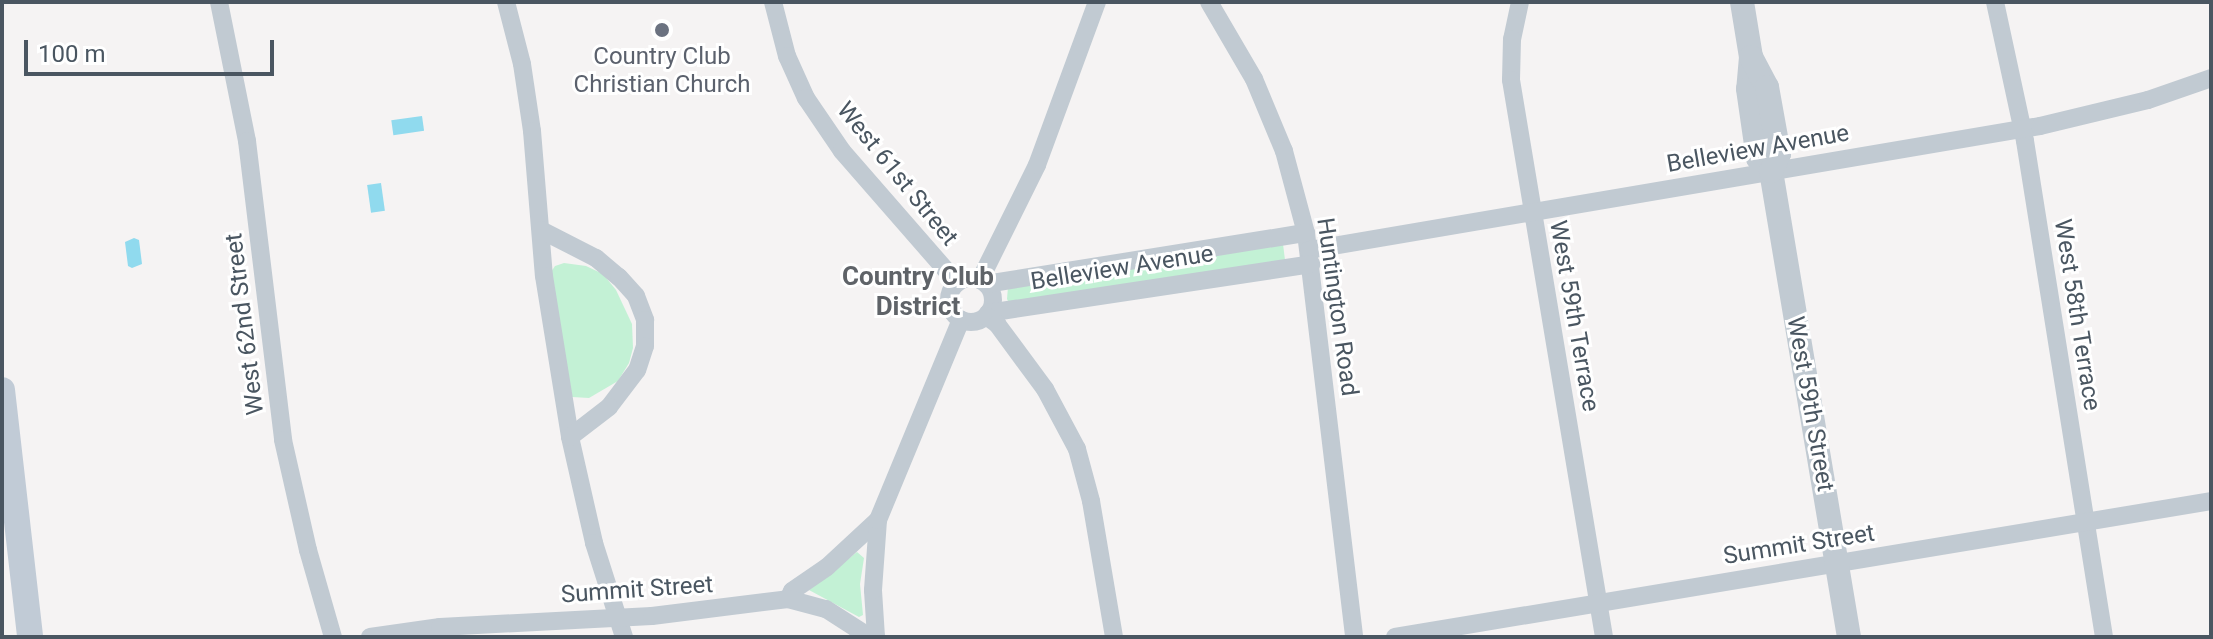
<!DOCTYPE html>
<html>
<head>
<meta charset="utf-8">
<style>
  body { margin:0 }
  #map { position:relative; width:2213px; height:639px; overflow:hidden; background:#f5f3f3; font-family:Roboto,sans-serif }
  div>[style] { position:absolute }
  .green>* { inset:0; background:#c3f1d5 }
  .water>* { inset:0; background:#90daee; transform-origin:0 0 }
  .minor>* { height:18px; margin:-9px; padding:0 9px; transform-origin:9px; border-radius:9px; background:#c1cad2 }
  .minor>.ring { margin:-9px; padding:0; box-sizing:content-box; background:none; border:18px solid #c1cad2; border-radius:50% }
  .tertiary>* { height:24px; margin:-12px; padding:0 12px; transform-origin:12px; border-radius:12px; background:#c1cad2 }
  .secondary>* { height:26px; margin:-13px; padding:0 13px; transform-origin:13px; border-radius:13px; background:#c1cbd6 }
  .dots>* { width:22px; height:22px; translate:-50% -50%; box-sizing:border-box; border:4px solid #fff; border-radius:50% }
  span { translate:-50% -50%; white-space:nowrap; text-align:center; line-height:1.15; -webkit-text-stroke:6px #fff; paint-order:stroke }
  .worship-label { font-size:24px; color:#5b616d }
  .street-label { font-size:24px; color:#4a5661 }
  .neighbourhood-label { font-size:26px; color:#5f6368; font-weight:700 }
  .frame { position:absolute; inset:0; border:4px solid #4a5661; pointer-events:none }
  .scale { position:absolute; left:24px; top:40px; width:250px; height:36px; box-sizing:border-box; border:4px solid #4a5661; border-top:0; padding-left:10px; font-size:24px; line-height:28px; white-space:nowrap; color:#4a5661; -webkit-text-stroke:6px #fff; paint-order:stroke }
</style>
</head>
<body>
<div id="map">
  <div class="green">
    <div style="clip-path:polygon(1283px 244px,1285px 260px,1009px 303px,1007px 299px,1008px 287px)"></div>
    <div style="clip-path:polygon(564px 263px,586px 266px,603px 274px,616px 290px,632px 324px,633px 348px,629px 363px,618px 381px,589px 398px,572px 397px,551px 272px,555px 266px)"></div>
    <div style="clip-path:polygon(857px 552px,864px 558px,860px 584px,863px 615px,859px 617px,809px 590px)"></div>
  </div>
  <div class="water">
    <div style="left:422px;top:116px;width:15px;height:31px;rotate:82deg"></div>
    <div style="left:381px;top:183px;width:28px;height:14px;rotate:82deg"></div>
    <div style="clip-path:polygon(134px 238px,139px 240px,142px 264px,132px 268px,128px 266px,125px 242px)"></div>
  </div>
  <div class="minor">
    <div style="left:219px;top:2px;width:142px;rotate:78.6deg"></div>
    <div style="left:247px;top:141px;width:301px;rotate:83.1deg"></div>
    <div style="left:283px;top:440px;width:113px;rotate:77.2deg"></div>
    <div style="left:308px;top:550px;width:91px;rotate:74deg"></div>
    <div style="left:506px;top:2px;width:64px;rotate:75.5deg"></div>
    <div style="left:522px;top:64px;width:68px;rotate:81.5deg"></div>
    <div style="left:532px;top:131px;width:145px;rotate:85.3deg"></div>
    <div style="left:544px;top:276px;width:163px;rotate:80.8deg"></div>
    <div style="left:570px;top:437px;width:109px;rotate:77.2deg"></div>
    <div style="left:594px;top:543px;width:99px;rotate:72.3deg"></div>
    <div style="left:773px;top:2px;width:56px;rotate:75.5deg"></div>
    <div style="left:787px;top:56px;width:46px;rotate:65.7deg"></div>
    <div style="left:806px;top:98px;width:64px;rotate:55.8deg"></div>
    <div style="left:842px;top:151px;width:175px;rotate:48.9deg"></div>
    <div style="left:1209px;top:2px;width:89px;rotate:59.7deg"></div>
    <div style="left:1254px;top:79px;width:78px;rotate:67.4deg"></div>
    <div style="left:1284px;top:151px;width:85px;rotate:75deg"></div>
    <div style="left:1306px;top:233px;width:407px;rotate:83.2deg"></div>
    <div style="left:1520px;top:2px;width:38px;rotate:102deg"></div>
    <div style="left:1512px;top:39px;width:41px;rotate:91.4deg"></div>
    <div style="left:1511px;top:80px;width:565px;rotate:80.52deg"></div>
    <div style="left:1995px;top:2px;width:142px;rotate:77.8deg"></div>
    <div style="left:2025px;top:141px;width:502px;rotate:80.95deg"></div>
    <div style="left:541px;top:230px;width:62px;rotate:27deg"></div>
    <div style="left:596px;top:258px;width:30px;rotate:40deg"></div>
    <div style="left:619px;top:277px;width:25px;rotate:48deg"></div>
    <div style="left:636px;top:296px;width:26px;rotate:69deg"></div>
    <div style="left:645px;top:320px;width:26px;rotate:90deg"></div>
    <div style="left:645px;top:346px;width:25px;rotate:108deg"></div>
    <div style="left:637px;top:370px;width:46px;rotate:127.1deg"></div>
    <div style="left:609px;top:407px;width:49px;rotate:142.4deg"></div>
    <div style="left:1309px;top:250px;width:741px;rotate:-9.63deg"></div>
    <div style="left:2040px;top:126px;width:111px;rotate:-13.5deg"></div>
    <div style="left:2148px;top:100px;width:67px;rotate:-19.2deg"></div>
    <div class="ring" style="left:949px;top:278px;width:26px;height:26px"></div>
    <div style="left:980px;top:280px;width:128px;rotate:-63.6deg"></div>
    <div style="left:1037px;top:165px;width:174px;rotate:-69.8deg"></div>
    <div style="left:986px;top:284px;width:324px;rotate:-9.1deg"></div>
    <div style="left:988px;top:313px;width:327px;rotate:-8.6deg"></div>
    <div style="left:986px;top:316px;width:14px;rotate:36deg"></div>
    <div style="left:997px;top:324px;width:81px;rotate:53.6deg"></div>
    <div style="left:1045px;top:389px;width:68px;rotate:61.9deg"></div>
    <div style="left:1077px;top:449px;width:54px;rotate:74.9deg"></div>
    <div style="left:1091px;top:501px;width:138px;rotate:80.4deg"></div>
    <div style="left:788px;top:599px;width:9px;rotate:-63deg"></div>
    <div style="left:792px;top:591px;width:42px;rotate:-34.4deg"></div>
    <div style="left:827px;top:567px;width:69px;rotate:-42.7deg"></div>
    <div style="left:370px;top:637px;width:71px;rotate:-8.1deg"></div>
    <div style="left:440px;top:627px;width:212px;rotate:-3deg"></div>
    <div style="left:652px;top:616px;width:137px;rotate:-7.1deg"></div>
    <div style="left:788px;top:599px;width:39px;rotate:15deg"></div>
    <div style="left:826px;top:609px;width:46px;rotate:32.7deg"></div>
    <div style="left:865px;top:634px;width:11px;rotate:10deg"></div>
    <div style="left:876px;top:637px;width:47px;rotate:-93.7deg"></div>
    <div style="left:873px;top:590px;width:70px;rotate:-85.9deg"></div>
    <div style="left:878px;top:520px;width:217px;rotate:-67.5deg"></div>
    <div style="left:1395px;top:637px;width:827px;rotate:-9.46deg"></div>
  </div>
  <div class="tertiary">
    <div style="left:1742px;top:2px;width:56px;rotate:80.7deg"></div>
    <div style="left:1751px;top:57px;width:32px;rotate:95deg"></div>
    <div style="left:1748px;top:89px;width:70px;rotate:81.8deg"></div>
    <div style="left:1758px;top:158px;width:18px;rotate:45deg"></div>
    <div style="left:1771px;top:171px;width:472px;rotate:80.5deg"></div>
    <div style="left:1751px;top:57px;width:34px;rotate:62deg"></div>
    <div style="left:1767px;top:87px;width:68px;rotate:79.8deg"></div>
    <div style="left:1779px;top:154px;width:19px;rotate:115deg"></div>
  </div>
  <div class="secondary">
    <div style="left:2px;top:390px;width:249px;rotate:83.5deg"></div>
  </div>
  <div class="dots">
    <div style="left:662px;top:30px;background:#6b7280"></div>
  </div>
  <div class="worship-label">
    <span style="left:662px;top:71px">Country Club<br>Christian Church</span>
  </div>
  <div class="street-label">
    <span style="left:1758px;top:149px;rotate:-10deg">Belleview Avenue</span>
    <span style="left:897px;top:174px;rotate:51deg">West 61st Street</span>
    <span style="left:1122px;top:268px;rotate:-9deg">Belleview Avenue</span>
    <span style="left:1337px;top:307px;rotate:82deg">Huntington Road</span>
    <span style="left:2077px;top:315px;rotate:81deg">West 58th Terrace</span>
    <span style="left:1574px;top:316px;rotate:80deg">West 59th Terrace</span>
    <span style="left:245px;top:324px;rotate:-97deg">West 62nd Street</span>
    <span style="left:1810px;top:404px;rotate:80deg">West 59th Street</span>
    <span style="left:1799px;top:545px;rotate:-9deg">Summit Street</span>
    <span style="left:637px;top:590px;rotate:-4deg">Summit Street</span>
  </div>
  <div class="neighbourhood-label">
    <span style="left:918px;top:292px">Country Club<br>District</span>
  </div>
  <div class="frame"></div>
  <div class="scale">100 m</div>
</div>
</body>
</html>
